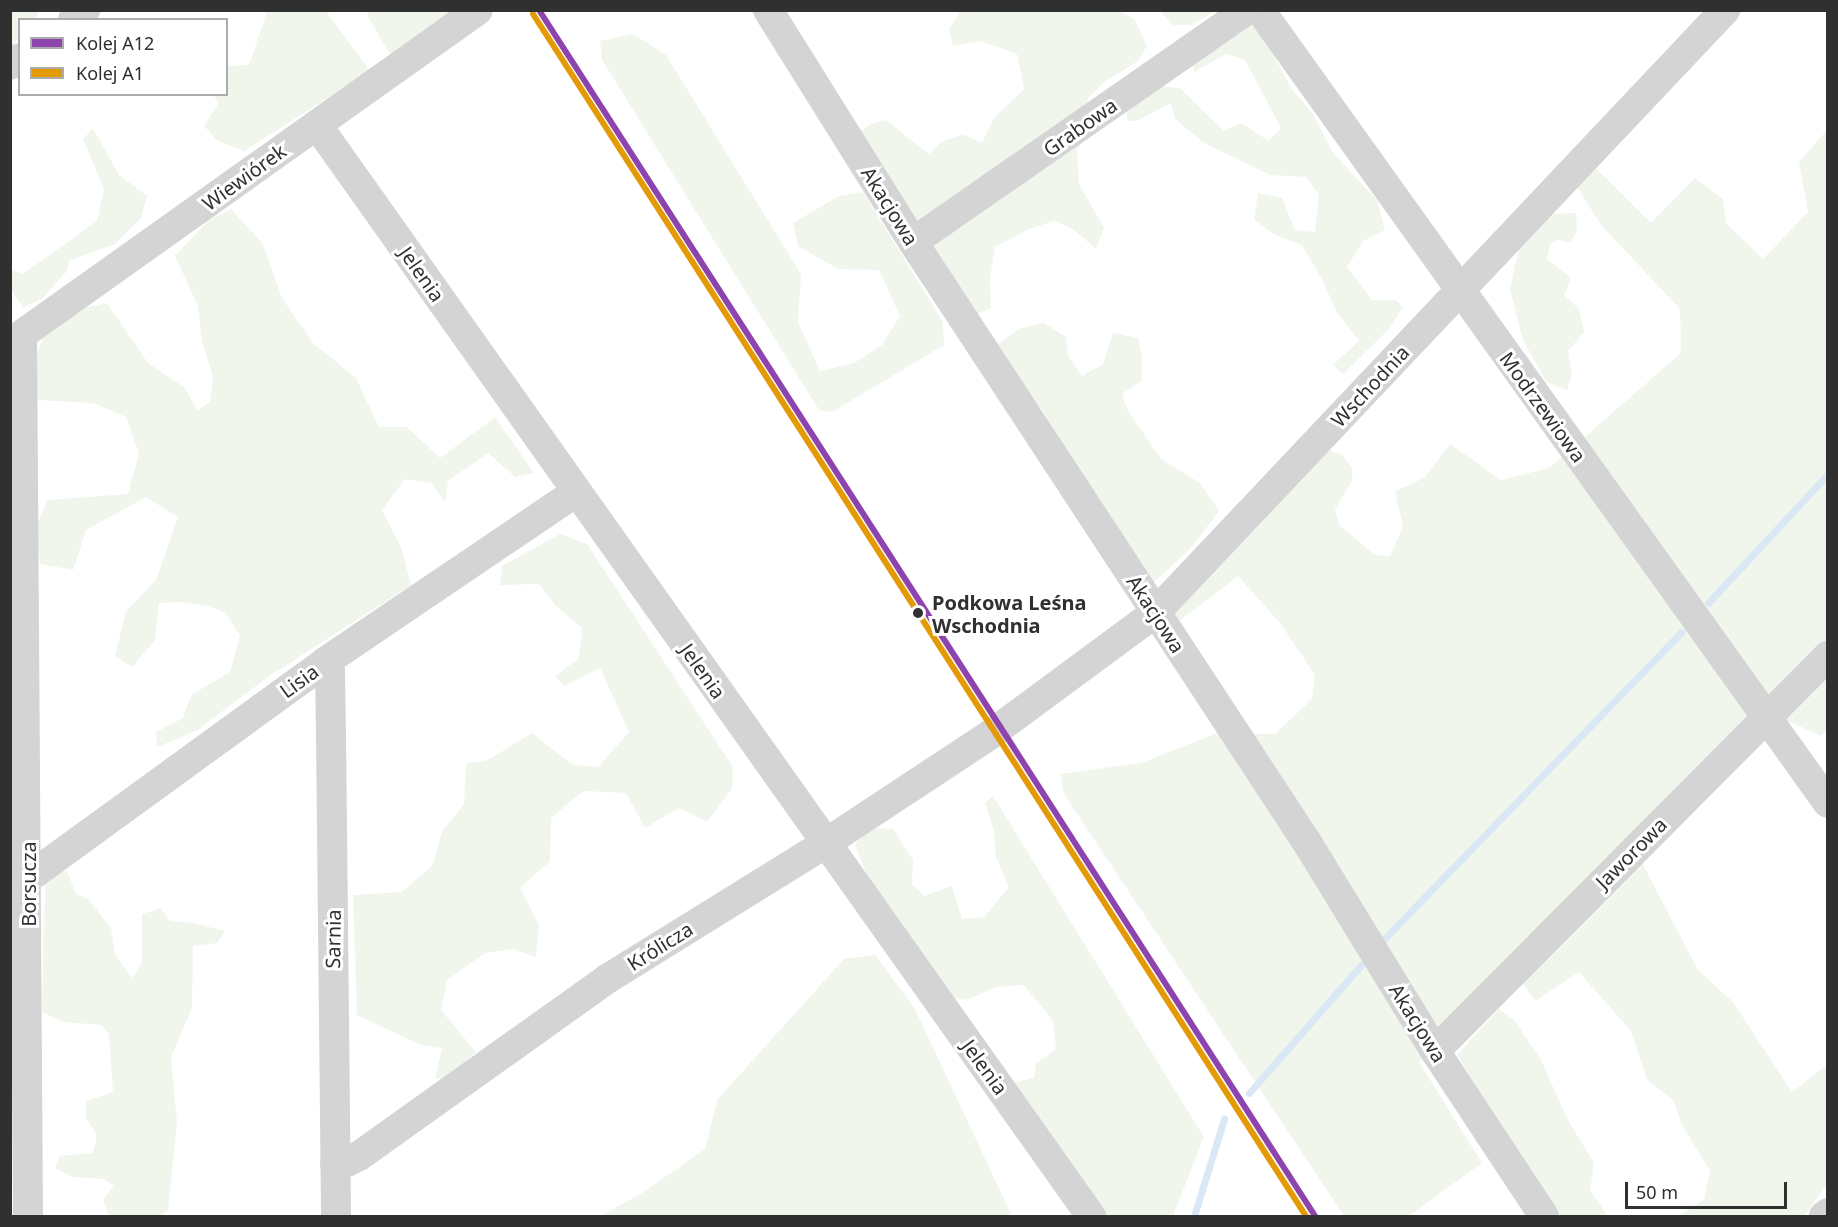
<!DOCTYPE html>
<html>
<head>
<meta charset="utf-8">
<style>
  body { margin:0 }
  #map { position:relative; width:1838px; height:1227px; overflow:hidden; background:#fff; font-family:"Noto Sans",sans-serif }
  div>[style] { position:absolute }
  .green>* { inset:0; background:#f1f6ed }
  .stream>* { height:7px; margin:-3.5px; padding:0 3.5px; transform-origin:3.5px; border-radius:3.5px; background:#d9e8f4 }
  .minor>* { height:30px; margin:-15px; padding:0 15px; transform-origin:15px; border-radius:15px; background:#d4d4d4 }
  .rail-1>* { height:6px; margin:-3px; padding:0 3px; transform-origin:3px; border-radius:3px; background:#8e44ad }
  .rail-2>* { height:6px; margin:-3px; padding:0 3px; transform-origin:3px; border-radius:3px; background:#e39a05 }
  .dots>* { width:16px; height:16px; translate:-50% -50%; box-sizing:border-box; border:3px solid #fff; border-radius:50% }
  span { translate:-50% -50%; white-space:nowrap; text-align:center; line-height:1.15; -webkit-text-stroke:6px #fff; paint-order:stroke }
  .street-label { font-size:20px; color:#303030 }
  .stop-label { font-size:20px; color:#303030; font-weight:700 }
  .left { translate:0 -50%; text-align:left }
  .frame { position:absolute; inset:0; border:12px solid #303030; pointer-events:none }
  .legend { position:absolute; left:18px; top:18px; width:210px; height:78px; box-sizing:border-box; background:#fff; border:2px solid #acacac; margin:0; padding:8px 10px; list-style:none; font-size:18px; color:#303030 }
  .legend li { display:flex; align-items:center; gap:12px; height:30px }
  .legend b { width:30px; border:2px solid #acacac }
  .scale { position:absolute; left:1625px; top:1182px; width:162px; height:27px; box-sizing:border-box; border:3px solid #303030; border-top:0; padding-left:8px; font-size:18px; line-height:21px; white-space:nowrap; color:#303030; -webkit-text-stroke:4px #fff; paint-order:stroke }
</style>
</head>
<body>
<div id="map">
  <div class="green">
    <div style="clip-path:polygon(11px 11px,39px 11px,35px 19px,20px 20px,19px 38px,11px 47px)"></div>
    <div style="clip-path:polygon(267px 11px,326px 11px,370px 71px,244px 151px,218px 141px,204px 126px,218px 104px,214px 95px,226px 94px,227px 66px,249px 65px)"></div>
    <div style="clip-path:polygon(370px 11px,456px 11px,391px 56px,367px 15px)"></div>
    <div style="clip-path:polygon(961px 11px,1120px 11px,1135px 20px,1147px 46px,1138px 61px,1106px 81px,1088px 98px,1086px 136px,1077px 151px,1079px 184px,1104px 228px,1096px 249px,1073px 229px,1054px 221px,1029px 229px,995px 247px,990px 278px,991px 308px,975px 315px,859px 133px,871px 124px,886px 120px,929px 154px,941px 142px,963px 134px,982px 143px,994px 118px,1024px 89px,1017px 54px,981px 41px,953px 46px,949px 29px)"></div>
    <div style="clip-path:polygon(1160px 11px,1215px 11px,1192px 25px,1173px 25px)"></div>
    <div style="clip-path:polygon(1248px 20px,1270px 48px,1291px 88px,1313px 114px,1333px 153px,1377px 200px,1385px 230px,1363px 241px,1347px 267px,1372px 300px,1396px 300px,1403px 307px,1389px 329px,1343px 374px,1333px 365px,1359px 341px,1336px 311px,1323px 281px,1302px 245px,1277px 236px,1254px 220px,1258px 193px,1282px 198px,1295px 230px,1315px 232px,1319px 195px,1306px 177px,1270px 175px,1204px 143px,1175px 119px,1171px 103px,1136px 121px,1127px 121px,1127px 105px,1160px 86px,1180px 88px,1224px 131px,1241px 123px,1269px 141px,1281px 128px,1245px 60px,1226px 54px,1194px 72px,1191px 51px)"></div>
    <div style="clip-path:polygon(633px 34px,666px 55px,801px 274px,798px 322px,820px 371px,854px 363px,882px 345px,900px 316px,879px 270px,838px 269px,798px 246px,793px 223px,839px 196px,863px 192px,943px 322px,944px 345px,832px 412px,819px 410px,602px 60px,600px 41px)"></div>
    <div style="clip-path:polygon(93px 128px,119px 175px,147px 196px,141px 218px,115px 244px,69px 261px,67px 271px,42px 299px,24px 307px,11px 291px,11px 270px,23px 274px,97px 221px,104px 189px,83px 139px)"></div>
    <div style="clip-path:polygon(1827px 130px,1827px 731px,1821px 736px,1758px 707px,1640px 859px,1698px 970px,1733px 1002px,1792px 1092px,1827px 1065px,1827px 1185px,1804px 1216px,1678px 1216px,1704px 1200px,1710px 1171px,1681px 1123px,1674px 1101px,1647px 1080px,1631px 1031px,1579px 972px,1535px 1001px,1523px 984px,1443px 1027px,1419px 1062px,1482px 1163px,1409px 1216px,1344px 1216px,1064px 794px,1060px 774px,1141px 763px,1217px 733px,1275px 734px,1312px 699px,1315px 675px,1280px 623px,1238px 576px,1180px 621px,1169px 608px,1325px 449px,1342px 455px,1352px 467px,1352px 481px,1335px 509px,1339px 525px,1375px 555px,1390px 556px,1403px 527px,1395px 491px,1424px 478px,1450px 444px,1501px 480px,1549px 468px,1681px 353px,1680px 309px,1601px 225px,1577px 187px,1596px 168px,1651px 223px,1695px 178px,1723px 199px,1726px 223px,1763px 259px,1808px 212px,1799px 162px)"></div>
    <div style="clip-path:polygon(231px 209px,263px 244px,282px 298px,313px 343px,356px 378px,379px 427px,407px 427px,440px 458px,495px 417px,534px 473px,515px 477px,488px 453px,448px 481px,445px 502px,431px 483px,405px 479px,382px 510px,401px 547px,411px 585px,268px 677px,196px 731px,157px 747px,156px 732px,183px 718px,191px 695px,230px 672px,240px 636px,226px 613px,207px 606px,181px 602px,159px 603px,155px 640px,132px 667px,115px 656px,126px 611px,156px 580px,178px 517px,146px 497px,86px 530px,73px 570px,40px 564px,36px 526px,48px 500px,128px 494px,139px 453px,126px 417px,93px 403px,37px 400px,34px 362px,44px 335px,83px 308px,107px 303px,148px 363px,185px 388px,197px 410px,210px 402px,213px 377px,202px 341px,198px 306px,175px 256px,208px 221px)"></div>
    <div style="clip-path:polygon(1576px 213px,1577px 231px,1570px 243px,1558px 240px,1550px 244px,1547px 259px,1571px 278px,1564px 295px,1579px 309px,1584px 332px,1568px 351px,1572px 375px,1567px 390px,1546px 382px,1523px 340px,1510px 289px,1520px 243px,1549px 214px)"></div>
    <div style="clip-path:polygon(1044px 323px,1066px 337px,1068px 356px,1082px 376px,1103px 364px,1113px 333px,1138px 338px,1142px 359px,1141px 381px,1122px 394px,1127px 409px,1161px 459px,1200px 483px,1219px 511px,1191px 548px,1154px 582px,1143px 577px,1041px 408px,1030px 402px,1001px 361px,998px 344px,1021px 328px)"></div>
    <div style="clip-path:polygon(560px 534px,587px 544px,733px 767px,732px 789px,707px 822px,679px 808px,645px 828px,626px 793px,583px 791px,551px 818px,550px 861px,520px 888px,539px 925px,536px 957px,513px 949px,485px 953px,447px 980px,441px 1010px,476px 1052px,444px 1080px,435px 1078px,442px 1048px,421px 1045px,357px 1015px,353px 895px,402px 892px,433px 865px,442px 831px,464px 805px,466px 763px,486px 761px,532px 733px,573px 765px,598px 767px,629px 732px,600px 668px,564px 686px,555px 676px,579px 658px,582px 628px,556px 606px,539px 584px,500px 585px,502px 566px)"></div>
    <div style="clip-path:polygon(993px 796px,1204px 1137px,1173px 1216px,1104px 1216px,1013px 1083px,1034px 1078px,1036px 1063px,1056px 1049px,1053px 1021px,1024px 985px,996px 987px,967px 1000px,948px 997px,867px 875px,855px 845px,870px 828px,893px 829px,913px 860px,912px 884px,924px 896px,952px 886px,962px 919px,984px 917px,1009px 887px,996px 857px,994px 831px,985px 803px)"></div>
    <div style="clip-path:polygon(51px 871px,67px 871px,76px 894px,88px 899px,111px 928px,115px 955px,132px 978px,142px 962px,142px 914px,161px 908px,170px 921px,193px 923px,225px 931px,217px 943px,193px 946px,192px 1008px,171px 1057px,177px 1122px,168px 1210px,160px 1216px,109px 1216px,103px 1200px,114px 1186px,104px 1179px,72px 1177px,55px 1168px,60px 1156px,93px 1153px,97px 1135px,86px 1118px,86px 1101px,113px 1092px,109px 1034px,101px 1025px,63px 1022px,42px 1012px,45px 884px)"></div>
    <div style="clip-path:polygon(875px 955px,915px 1009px,1012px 1216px,601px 1216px,645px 1191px,705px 1149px,717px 1100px,844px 959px)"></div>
    <div style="clip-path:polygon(1499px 1009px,1514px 1020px,1541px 1060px,1568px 1120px,1594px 1163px,1590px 1191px,1608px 1216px,1555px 1216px,1457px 1055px)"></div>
  </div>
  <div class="stream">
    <div style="left:1708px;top:603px;width:176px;rotate:-47.1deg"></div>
    <div style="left:1382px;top:941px;width:430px;rotate:-45.9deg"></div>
    <div style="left:1249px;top:1093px;width:170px;rotate:-48.8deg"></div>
    <div style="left:1194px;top:1216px;width:102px;rotate:-72.8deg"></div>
  </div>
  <div class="minor">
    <div style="left:768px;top:10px;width:274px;rotate:58deg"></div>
    <div style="left:913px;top:242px;width:720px;rotate:56.73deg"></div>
    <div style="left:1308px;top:844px;width:243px;rotate:58.5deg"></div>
    <div style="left:1435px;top:1051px;width:198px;rotate:56.6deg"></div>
    <div style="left:1260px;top:10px;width:975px;rotate:54.39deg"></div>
    <div style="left:73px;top:20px;width:16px;rotate:-40deg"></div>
    <div style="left:10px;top:65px;width:12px;rotate:-35deg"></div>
    <div style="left:317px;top:125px;width:1338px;rotate:54.65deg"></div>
    <div style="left:913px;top:242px;width:407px;rotate:-34.8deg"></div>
    <div style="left:22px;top:335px;width:881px;rotate:89.61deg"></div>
    <div style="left:10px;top:343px;width:574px;rotate:-35.43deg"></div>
    <div style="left:325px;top:662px;width:11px;rotate:63deg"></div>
    <div style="left:330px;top:672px;width:62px;rotate:89.1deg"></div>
    <div style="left:331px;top:734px;width:482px;rotate:89.4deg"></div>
    <div style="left:28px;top:878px;width:367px;rotate:-36deg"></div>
    <div style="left:325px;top:662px;width:303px;rotate:-34.1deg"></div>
    <div style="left:1435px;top:1051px;width:557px;rotate:-45.15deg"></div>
    <div style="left:335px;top:1163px;width:12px;rotate:-5deg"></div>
    <div style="left:347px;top:1162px;width:13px;rotate:-27deg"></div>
    <div style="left:359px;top:1156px;width:305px;rotate:-35.5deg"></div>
    <div style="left:607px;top:979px;width:258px;rotate:-31.8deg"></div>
    <div style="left:826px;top:843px;width:198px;rotate:-33.4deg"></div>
    <div style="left:991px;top:734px;width:204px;rotate:-36.4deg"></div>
    <div style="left:1155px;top:613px;width:830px;rotate:-46.61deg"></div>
    <div style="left:1824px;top:1216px;width:5px;rotate:-37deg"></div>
  </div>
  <div class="rail-1">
    <div style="left:539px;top:10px;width:1434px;rotate:57.24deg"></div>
  </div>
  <div class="rail-2">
    <div style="left:533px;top:14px;width:1429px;rotate:57.26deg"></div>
  </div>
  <div class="dots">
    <div style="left:918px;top:613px;background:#303030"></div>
  </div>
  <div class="street-label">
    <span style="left:1080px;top:127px;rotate:-35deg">Grabowa</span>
    <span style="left:244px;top:177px;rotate:-36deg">Wiewiórek</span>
    <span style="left:890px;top:206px;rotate:58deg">Akacjowa</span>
    <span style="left:422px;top:274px;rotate:55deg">Jelenia</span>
    <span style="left:1370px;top:386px;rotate:-47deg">Wschodnia</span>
    <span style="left:1543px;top:407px;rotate:54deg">Modrzewiowa</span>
    <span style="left:1156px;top:614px;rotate:57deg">Akacjowa</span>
    <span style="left:703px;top:671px;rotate:55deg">Jelenia</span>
    <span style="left:299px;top:681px;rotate:-36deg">Lisia</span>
    <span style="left:1631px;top:853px;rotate:-45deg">Jaworowa</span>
    <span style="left:28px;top:884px;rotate:-90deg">Borsucza</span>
    <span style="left:333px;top:939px;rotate:-89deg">Sarnia</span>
    <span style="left:660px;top:946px;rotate:-32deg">Królicza</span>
    <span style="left:1418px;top:1023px;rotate:58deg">Akacjowa</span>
    <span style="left:985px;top:1067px;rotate:54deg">Jelenia</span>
  </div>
  <div class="stop-label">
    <span class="left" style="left:932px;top:614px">Podkowa Leśna<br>Wschodnia</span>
  </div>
  <div class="frame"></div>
  <ul class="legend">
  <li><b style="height:8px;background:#8e44ad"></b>Kolej A12</li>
  <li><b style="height:8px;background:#e39a05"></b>Kolej A1</li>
  </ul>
  <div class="scale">50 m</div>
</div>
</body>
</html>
